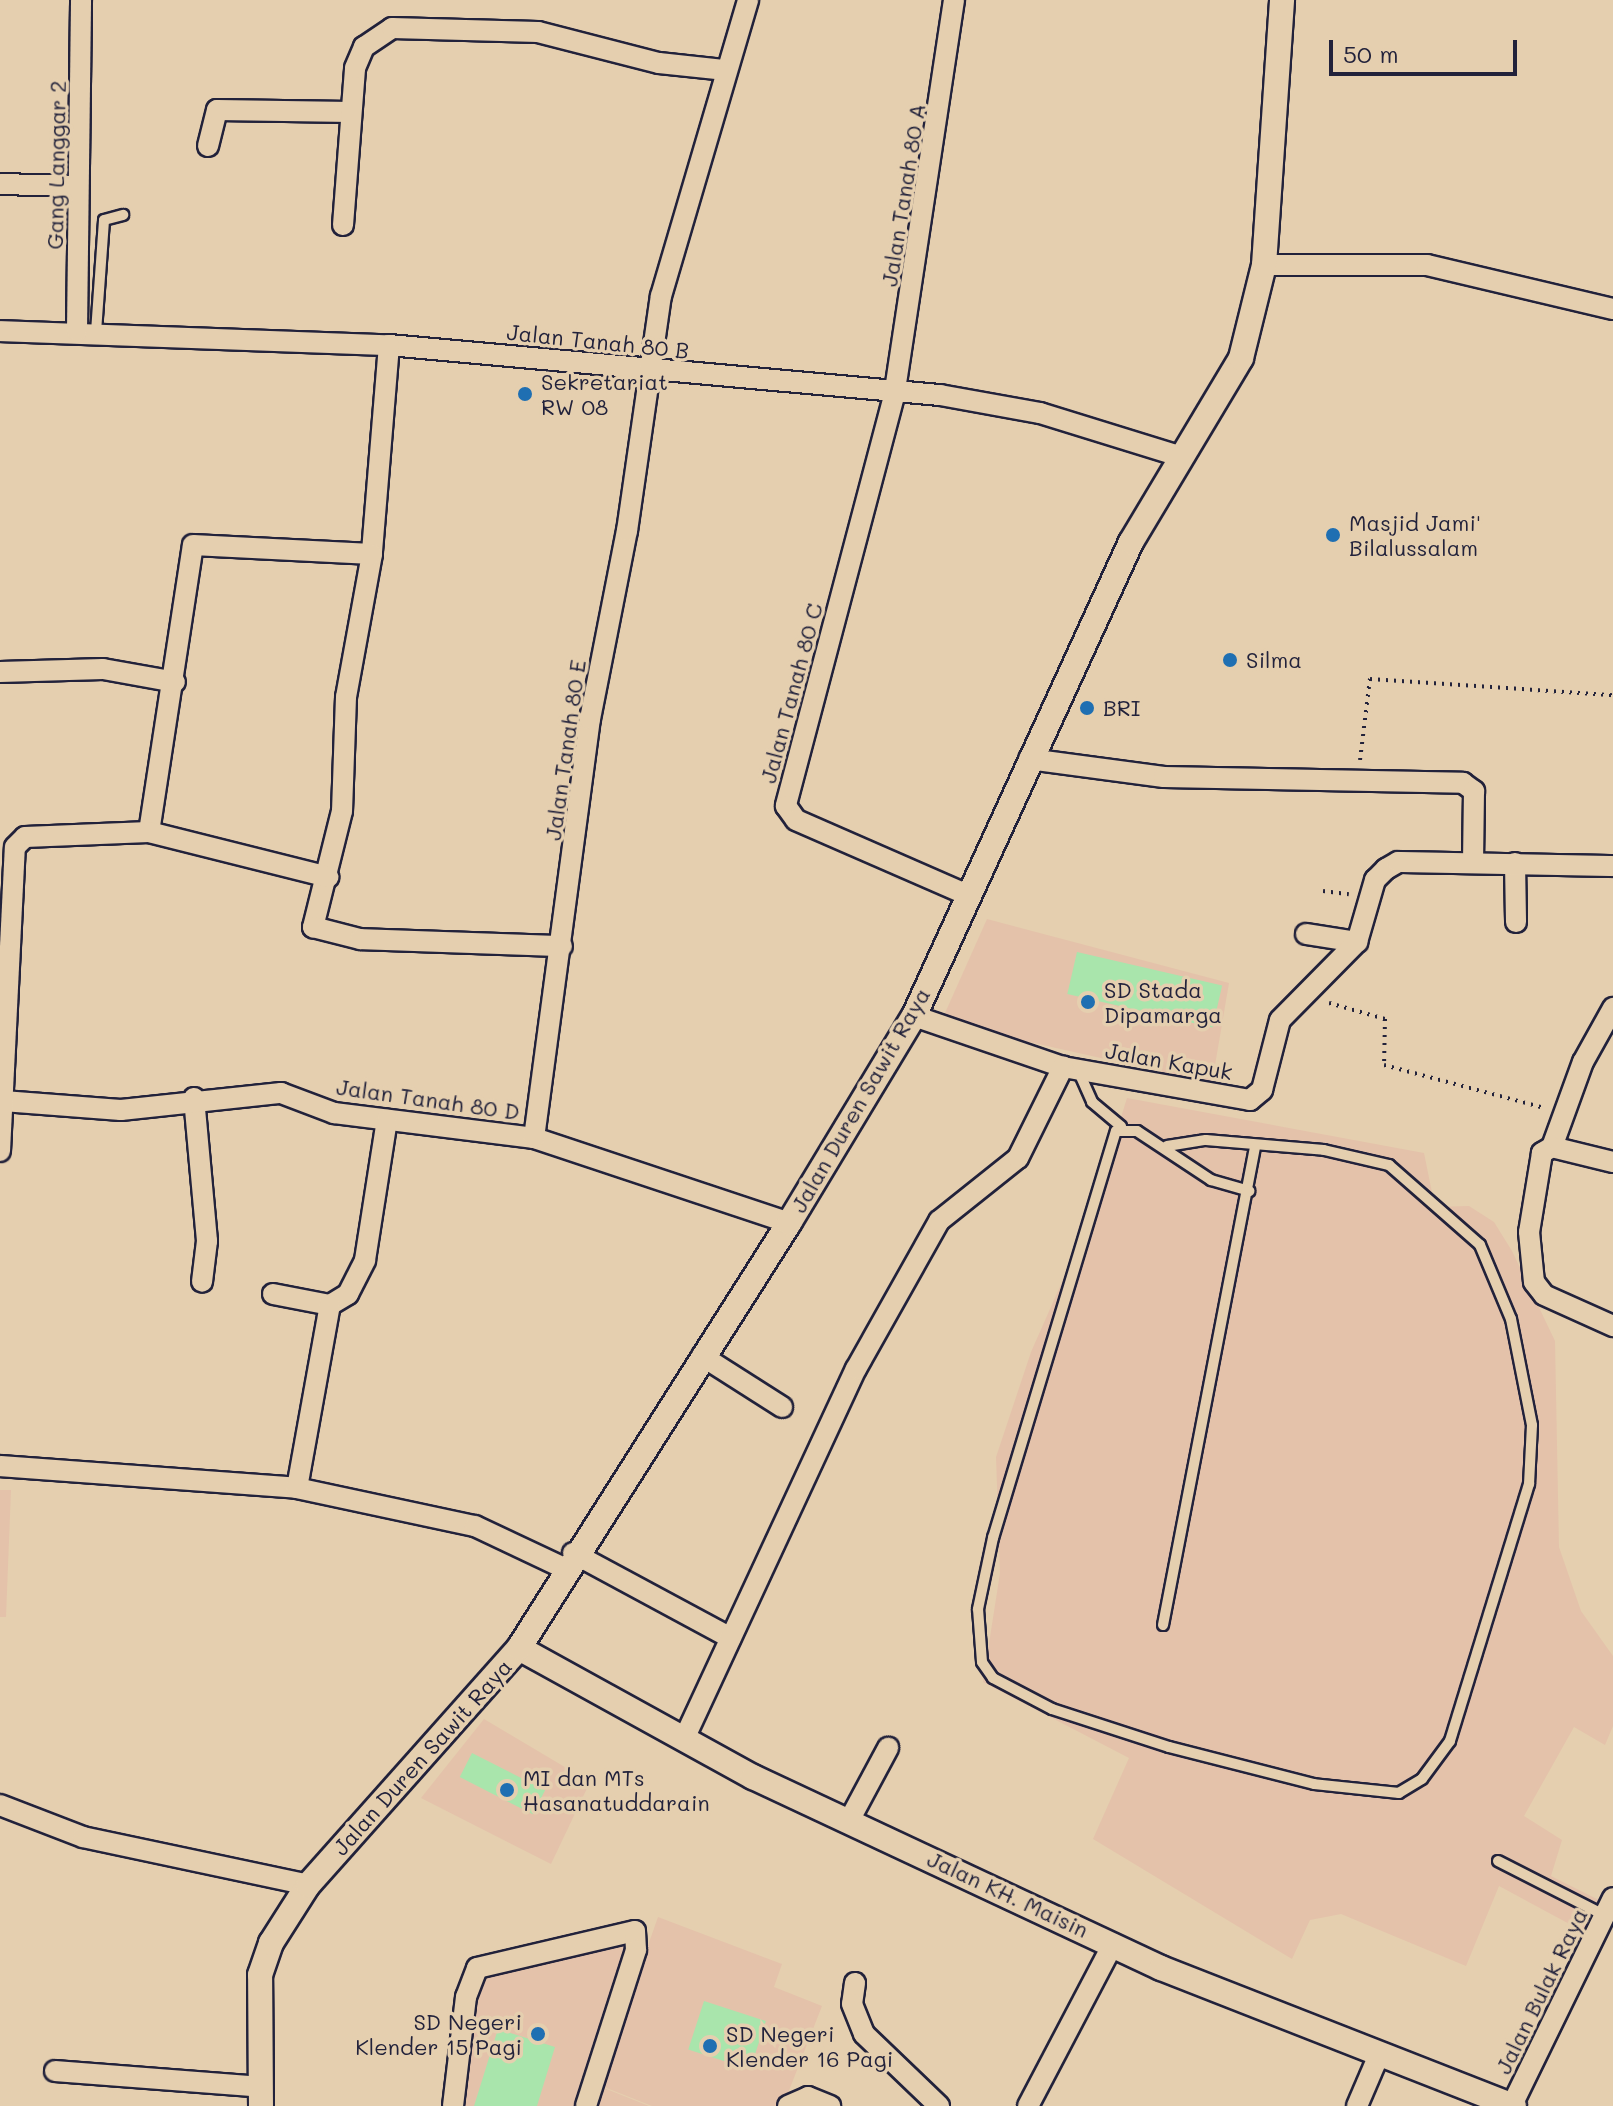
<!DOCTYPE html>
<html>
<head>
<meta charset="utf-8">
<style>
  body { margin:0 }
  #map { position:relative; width:1613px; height:2106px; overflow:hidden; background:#e5cfaf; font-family:Mali,sans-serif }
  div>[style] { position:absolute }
  .built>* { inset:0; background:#e4c2aa }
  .green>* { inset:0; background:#a9e5ac; transform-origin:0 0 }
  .path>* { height:4px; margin-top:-2px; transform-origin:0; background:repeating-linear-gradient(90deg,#22223b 0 2px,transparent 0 8px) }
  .roads { filter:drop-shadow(2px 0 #22223b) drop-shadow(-2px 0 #22223b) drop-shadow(0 2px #22223b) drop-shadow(0 -2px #22223b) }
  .service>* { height:10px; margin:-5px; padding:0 5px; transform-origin:5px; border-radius:5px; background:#e5cfaf }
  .minor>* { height:20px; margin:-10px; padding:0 10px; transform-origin:10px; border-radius:10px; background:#e5cfaf }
  .tertiary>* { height:24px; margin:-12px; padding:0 12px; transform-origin:12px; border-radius:12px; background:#e5cfaf }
  .dots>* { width:22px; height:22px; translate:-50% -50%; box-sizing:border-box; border:4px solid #e5cfaf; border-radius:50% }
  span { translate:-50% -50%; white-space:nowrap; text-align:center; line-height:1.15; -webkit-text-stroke:7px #e5cfaf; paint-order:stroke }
  .street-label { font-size:22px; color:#22223b }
  .poi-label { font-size:22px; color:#22223b }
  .left { translate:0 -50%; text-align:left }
  .right { translate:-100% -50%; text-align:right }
  .scale { position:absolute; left:1329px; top:40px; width:188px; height:36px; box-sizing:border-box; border:4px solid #22223b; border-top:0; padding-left:10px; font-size:24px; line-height:28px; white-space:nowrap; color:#22223b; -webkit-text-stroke:6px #e5cfaf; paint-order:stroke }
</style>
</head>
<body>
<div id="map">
  <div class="built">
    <div style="clip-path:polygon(987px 919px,1229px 983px,1212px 1083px,941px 1022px)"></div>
    <div style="clip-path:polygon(1127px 1098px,1424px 1153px,1435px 1207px,1469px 1206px,1494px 1222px,1512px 1251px,1555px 1341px,1559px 1547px,1581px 1611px,1613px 1656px,1613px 1726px,1605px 1745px,1574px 1727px,1524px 1816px,1562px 1840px,1551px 1876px,1601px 1901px,1588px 1934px,1499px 1886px,1466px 1966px,1341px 1914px,1310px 1920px,1292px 1959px,1093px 1839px,1129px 1758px,983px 1682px,1000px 1573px,996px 1457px,1031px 1352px,1088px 1223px)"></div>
    <div style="clip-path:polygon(0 1490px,11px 1490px,6px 1617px,0 1617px)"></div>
    <div style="clip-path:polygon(484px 1719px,590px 1782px,551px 1864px,421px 1798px)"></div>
    <div style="clip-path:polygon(658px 1917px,782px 1964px,774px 1987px,822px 2006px,783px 2106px,652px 2106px,599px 2085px)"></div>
    <div style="clip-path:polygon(645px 1933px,587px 2106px,452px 2106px,480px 1962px)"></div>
    <div style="clip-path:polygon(599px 2086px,649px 2106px,592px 2106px)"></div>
  </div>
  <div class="green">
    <div style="left:1077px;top:952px;width:149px;height:43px;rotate:13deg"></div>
    <div style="left:472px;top:1753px;width:82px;height:27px;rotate:27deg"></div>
    <div style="left:704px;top:2001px;width:65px;height:51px;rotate:18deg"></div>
    <div style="clip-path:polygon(498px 2029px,555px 2047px,537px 2106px,474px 2106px)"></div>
  </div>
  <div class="path">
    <div style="left:1360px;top:760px;width:82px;rotate:-83deg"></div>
    <div style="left:1370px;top:679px;width:244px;rotate:3.8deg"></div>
    <div style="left:1323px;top:891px;width:26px;rotate:7deg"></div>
    <div style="left:1329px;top:1003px;width:58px;rotate:15.9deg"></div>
    <div style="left:1385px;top:1019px;width:46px;rotate:91.2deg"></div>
    <div style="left:1384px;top:1065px;width:166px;rotate:15deg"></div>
  </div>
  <div class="roads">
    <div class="service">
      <div style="left:96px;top:332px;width:112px;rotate:-85.9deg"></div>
      <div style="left:104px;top:220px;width:20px;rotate:-15deg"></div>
      <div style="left:1078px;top:1070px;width:35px;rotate:66deg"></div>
      <div style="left:1092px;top:1102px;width:38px;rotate:40deg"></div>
      <div style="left:1167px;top:1146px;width:39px;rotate:-9deg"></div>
      <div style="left:1206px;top:1140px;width:118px;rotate:4.8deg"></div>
      <div style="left:1324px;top:1150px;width:67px;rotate:13deg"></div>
      <div style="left:1389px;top:1165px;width:121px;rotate:41.3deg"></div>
      <div style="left:1480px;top:1245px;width:80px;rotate:67.3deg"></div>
      <div style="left:1511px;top:1319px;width:108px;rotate:78.8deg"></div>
      <div style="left:1532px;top:1425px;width:59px;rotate:92.9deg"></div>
      <div style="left:1529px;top:1484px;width:269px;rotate:107.1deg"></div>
      <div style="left:1450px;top:1741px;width:47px;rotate:126.4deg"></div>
      <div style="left:1422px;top:1779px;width:27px;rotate:149deg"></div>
      <div style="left:1399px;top:1793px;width:85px;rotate:-174deg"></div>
      <div style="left:1314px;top:1784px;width:150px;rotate:-165.7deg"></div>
      <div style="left:1169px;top:1747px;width:123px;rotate:-162deg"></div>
      <div style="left:1052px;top:1709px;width:67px;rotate:-152.3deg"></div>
      <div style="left:993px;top:1678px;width:19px;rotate:-125deg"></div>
      <div style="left:982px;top:1662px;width:53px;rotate:-94.3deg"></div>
      <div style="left:978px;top:1609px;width:73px;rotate:-78.1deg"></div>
      <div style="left:993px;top:1538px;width:425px;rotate:-73.2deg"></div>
      <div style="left:1116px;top:1131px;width:21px"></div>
      <div style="left:1137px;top:1131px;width:89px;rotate:33.5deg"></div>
      <div style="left:1211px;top:1180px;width:40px;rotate:16deg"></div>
      <div style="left:1163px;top:1625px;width:488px;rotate:-79.1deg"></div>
      <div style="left:1498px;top:1861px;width:119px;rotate:27deg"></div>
    </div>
    <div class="minor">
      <div style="left:954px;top:0;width:401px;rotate:98.6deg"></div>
      <div style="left:894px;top:396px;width:424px;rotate:104.8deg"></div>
      <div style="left:786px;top:806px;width:17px;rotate:54deg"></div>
      <div style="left:796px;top:820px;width:184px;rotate:23.6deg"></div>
      <div style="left:208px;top:146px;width:37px;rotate:-76deg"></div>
      <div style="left:217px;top:110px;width:134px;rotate:0.9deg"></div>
      <div style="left:0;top:184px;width:76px;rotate:1.5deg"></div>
      <div style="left:343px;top:225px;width:157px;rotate:-85.6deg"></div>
      <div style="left:355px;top:68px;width:23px;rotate:-67deg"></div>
      <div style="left:364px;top:47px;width:34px;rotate:-34deg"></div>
      <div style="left:392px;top:28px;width:146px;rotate:1.6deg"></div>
      <div style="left:538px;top:32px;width:125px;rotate:14.4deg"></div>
      <div style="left:659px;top:63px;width:65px;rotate:6.1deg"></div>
      <div style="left:1264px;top:265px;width:163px"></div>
      <div style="left:1427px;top:265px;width:191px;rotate:13.3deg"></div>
      <div style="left:0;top:331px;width:389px;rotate:2.1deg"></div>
      <div style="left:389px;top:345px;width:553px;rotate:5.19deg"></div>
      <div style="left:940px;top:395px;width:102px;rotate:10.2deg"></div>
      <div style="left:1040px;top:413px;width:149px;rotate:17.2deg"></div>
      <div style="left:77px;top:331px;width:331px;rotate:-89.3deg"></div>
      <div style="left:389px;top:345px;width:210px;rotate:94.7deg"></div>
      <div style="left:372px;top:554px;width:145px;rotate:100.3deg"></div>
      <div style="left:346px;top:697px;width:114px;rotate:92deg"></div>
      <div style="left:342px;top:811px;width:120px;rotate:104deg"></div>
      <div style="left:313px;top:927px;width:49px;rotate:14.3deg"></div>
      <div style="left:360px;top:939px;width:202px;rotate:2deg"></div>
      <div style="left:0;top:672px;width:103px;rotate:-1.7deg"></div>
      <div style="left:103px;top:669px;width:73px;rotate:10.2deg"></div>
      <div style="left:1029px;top:759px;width:136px;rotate:7.6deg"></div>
      <div style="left:1164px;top:777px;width:299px;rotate:1.1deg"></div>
      <div style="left:1463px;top:783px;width:14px;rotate:36deg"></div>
      <div style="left:1474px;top:791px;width:72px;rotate:90.8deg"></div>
      <div style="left:149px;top:832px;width:290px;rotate:-81.3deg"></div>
      <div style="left:193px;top:545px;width:179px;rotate:2.9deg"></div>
      <div style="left:15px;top:847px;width:14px;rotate:-45deg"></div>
      <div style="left:25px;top:837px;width:124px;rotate:-2.3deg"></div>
      <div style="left:149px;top:832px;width:185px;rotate:14.1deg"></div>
      <div style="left:1515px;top:863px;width:59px;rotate:89deg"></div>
      <div style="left:1306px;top:934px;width:52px;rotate:8.9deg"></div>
      <div style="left:914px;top:1016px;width:157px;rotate:18.9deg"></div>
      <div style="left:1063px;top:1067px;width:190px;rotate:10deg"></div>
      <div style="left:1250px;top:1100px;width:16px;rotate:-40deg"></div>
      <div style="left:1262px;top:1090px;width:72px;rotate:-75.6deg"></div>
      <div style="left:1280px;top:1020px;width:110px;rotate:-45.4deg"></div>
      <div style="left:1357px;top:942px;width:65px;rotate:-73.8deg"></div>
      <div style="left:1375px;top:880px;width:16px;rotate:-45deg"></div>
      <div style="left:1386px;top:869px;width:14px;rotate:-30deg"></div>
      <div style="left:1398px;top:862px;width:215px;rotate:1.1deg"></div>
      <div style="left:194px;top:1098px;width:144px;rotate:84.8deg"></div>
      <div style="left:207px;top:1241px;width:41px;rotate:97deg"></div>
      <div style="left:3px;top:1101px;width:118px;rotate:4.4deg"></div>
      <div style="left:121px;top:1110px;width:161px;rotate:-6.1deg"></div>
      <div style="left:281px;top:1093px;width:57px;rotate:20.7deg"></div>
      <div style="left:334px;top:1113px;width:202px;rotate:7.1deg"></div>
      <div style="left:534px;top:1138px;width:269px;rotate:18.4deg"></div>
      <div style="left:534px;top:1138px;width:423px;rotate:-82.4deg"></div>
      <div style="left:590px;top:719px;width:192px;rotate:-78.9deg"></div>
      <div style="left:627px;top:531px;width:237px;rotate:-81.8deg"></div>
      <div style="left:661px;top:296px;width:309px;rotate:-73.6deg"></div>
      <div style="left:1552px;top:1147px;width:90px;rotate:-70deg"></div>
      <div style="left:1583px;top:1062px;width:62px;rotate:-60.9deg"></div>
      <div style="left:0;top:1151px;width:304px;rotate:-87.2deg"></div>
      <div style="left:1613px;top:1162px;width:63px;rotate:-166.2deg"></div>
      <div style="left:1552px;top:1147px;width:12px;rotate:149deg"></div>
      <div style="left:1542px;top:1153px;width:80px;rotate:99.3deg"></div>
      <div style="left:1529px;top:1232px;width:50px;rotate:84.3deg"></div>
      <div style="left:1534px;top:1282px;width:16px;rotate:52deg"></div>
      <div style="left:1544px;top:1295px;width:76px;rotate:24.2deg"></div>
      <div style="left:273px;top:1294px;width:58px;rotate:10.9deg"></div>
      <div style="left:330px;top:1305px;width:21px;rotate:-31deg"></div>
      <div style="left:348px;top:1294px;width:38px;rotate:-63deg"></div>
      <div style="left:365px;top:1260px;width:142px;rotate:-81.1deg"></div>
      <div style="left:702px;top:1356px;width:95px;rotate:32.5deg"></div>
      <div style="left:0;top:1466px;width:298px;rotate:4.2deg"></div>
      <div style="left:297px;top:1488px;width:182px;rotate:12.1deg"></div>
      <div style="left:475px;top:1526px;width:98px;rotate:25.3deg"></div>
      <div style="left:297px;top:1488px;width:186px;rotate:-79.8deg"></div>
      <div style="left:573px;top:1553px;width:179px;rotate:28.3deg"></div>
      <div style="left:684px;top:1739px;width:408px;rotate:-65.1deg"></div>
      <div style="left:856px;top:1369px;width:170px;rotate:-60.7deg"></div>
      <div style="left:939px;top:1221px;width:101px;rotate:-38.6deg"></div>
      <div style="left:1018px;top:1158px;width:102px;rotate:-63.7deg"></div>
      <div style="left:0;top:1805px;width:89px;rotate:21.1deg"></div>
      <div style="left:83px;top:1837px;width:230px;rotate:12deg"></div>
      <div style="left:850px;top:1819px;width:81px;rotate:-61.8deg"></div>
      <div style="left:855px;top:1983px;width:21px;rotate:98deg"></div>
      <div style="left:852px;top:2004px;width:32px;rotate:68deg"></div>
      <div style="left:864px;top:2034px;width:104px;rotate:43.8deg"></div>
      <div style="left:55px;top:2071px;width:207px;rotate:4.4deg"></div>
      <div style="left:1512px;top:2105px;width:230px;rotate:-64deg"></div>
      <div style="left:453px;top:2106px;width:110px;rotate:-83.2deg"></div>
      <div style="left:466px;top:1997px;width:31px;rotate:-69deg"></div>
      <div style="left:477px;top:1968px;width:162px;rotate:-13.2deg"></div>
      <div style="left:635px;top:1931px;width:19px;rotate:87deg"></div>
      <div style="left:636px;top:1950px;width:164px;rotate:107.8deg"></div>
      <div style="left:788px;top:2106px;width:22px;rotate:-24deg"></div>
      <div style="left:808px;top:2097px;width:24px;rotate:22deg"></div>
      <div style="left:1028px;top:2106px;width:183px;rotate:-62.3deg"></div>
      <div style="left:1357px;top:2106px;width:53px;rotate:-66.8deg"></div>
    </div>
    <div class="tertiary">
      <div style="left:519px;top:1648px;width:267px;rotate:28.9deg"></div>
      <div style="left:753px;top:1777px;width:450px;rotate:25.1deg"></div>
      <div style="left:1161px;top:1968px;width:379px;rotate:21.4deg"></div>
      <div style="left:261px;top:2106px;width:131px;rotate:-90.4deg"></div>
      <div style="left:260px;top:1975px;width:34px;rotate:-71deg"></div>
      <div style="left:271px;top:1943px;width:69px;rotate:-57.5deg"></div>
      <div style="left:308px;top:1885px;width:317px;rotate:-48.3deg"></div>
      <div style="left:519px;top:1648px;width:504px;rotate:-57.57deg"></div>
      <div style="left:789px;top:1223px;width:242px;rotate:-58.9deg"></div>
      <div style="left:914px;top:1016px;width:521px;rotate:-65.4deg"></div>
      <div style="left:1131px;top:542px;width:214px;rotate:-59.1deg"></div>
      <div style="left:1241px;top:358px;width:96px;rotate:-76.1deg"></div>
      <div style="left:1264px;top:265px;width:266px;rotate:-86.1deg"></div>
    </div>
  </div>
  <div class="dots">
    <div style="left:525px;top:394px;background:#1f6fb2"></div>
    <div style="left:1333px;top:535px;background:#1f6fb2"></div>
    <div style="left:1230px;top:660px;background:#1f6fb2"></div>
    <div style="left:1087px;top:708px;background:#1f6fb2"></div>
    <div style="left:1088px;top:1002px;background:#1f6fb2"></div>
    <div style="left:507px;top:1790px;background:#1f6fb2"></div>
    <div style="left:538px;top:2034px;background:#1f6fb2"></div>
    <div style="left:710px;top:2046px;background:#1f6fb2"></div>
  </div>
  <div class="street-label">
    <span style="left:56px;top:165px;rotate:-89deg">Gang Langgar 2</span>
    <span style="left:903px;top:195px;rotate:-81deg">Jalan Tanah 80 A</span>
    <span style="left:598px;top:341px;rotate:6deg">Jalan Tanah 80 B</span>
    <span style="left:791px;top:693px;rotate:-75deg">Jalan Tanah 80 C</span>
    <span style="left:565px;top:750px;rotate:-82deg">Jalan Tanah 80 E</span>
    <span style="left:1169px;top:1061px;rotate:10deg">Jalan Kapuk</span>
    <span style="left:428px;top:1099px;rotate:8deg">Jalan Tanah 80 D</span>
    <span style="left:860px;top:1100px;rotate:-60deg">Jalan Duren Sawit Raya</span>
    <span style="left:422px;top:1757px;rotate:-48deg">Jalan Duren Sawit Raya</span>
    <span style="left:1008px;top:1894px;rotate:25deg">Jalan KH. Maisin</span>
    <span style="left:1541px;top:1991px;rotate:-64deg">Jalan Bulak Raya</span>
  </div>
  <div class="poi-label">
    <span class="left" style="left:541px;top:394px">Sekretariat<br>RW 08</span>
    <span class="left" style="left:1349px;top:535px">Masjid Jami'<br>Bilalussalam</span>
    <span class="left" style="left:1246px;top:660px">Silma</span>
    <span class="left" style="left:1103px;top:708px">BRI</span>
    <span class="left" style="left:1104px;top:1002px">SD Stada<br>Dipamarga</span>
    <span class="left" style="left:523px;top:1790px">MI dan MTs<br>Hasanatuddarain</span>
    <span class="right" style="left:522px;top:2034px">SD Negeri<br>Klender 15 Pagi</span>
    <span class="left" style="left:726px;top:2046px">SD Negeri<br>Klender 16 Pagi</span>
  </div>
  <div class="scale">50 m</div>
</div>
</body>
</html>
